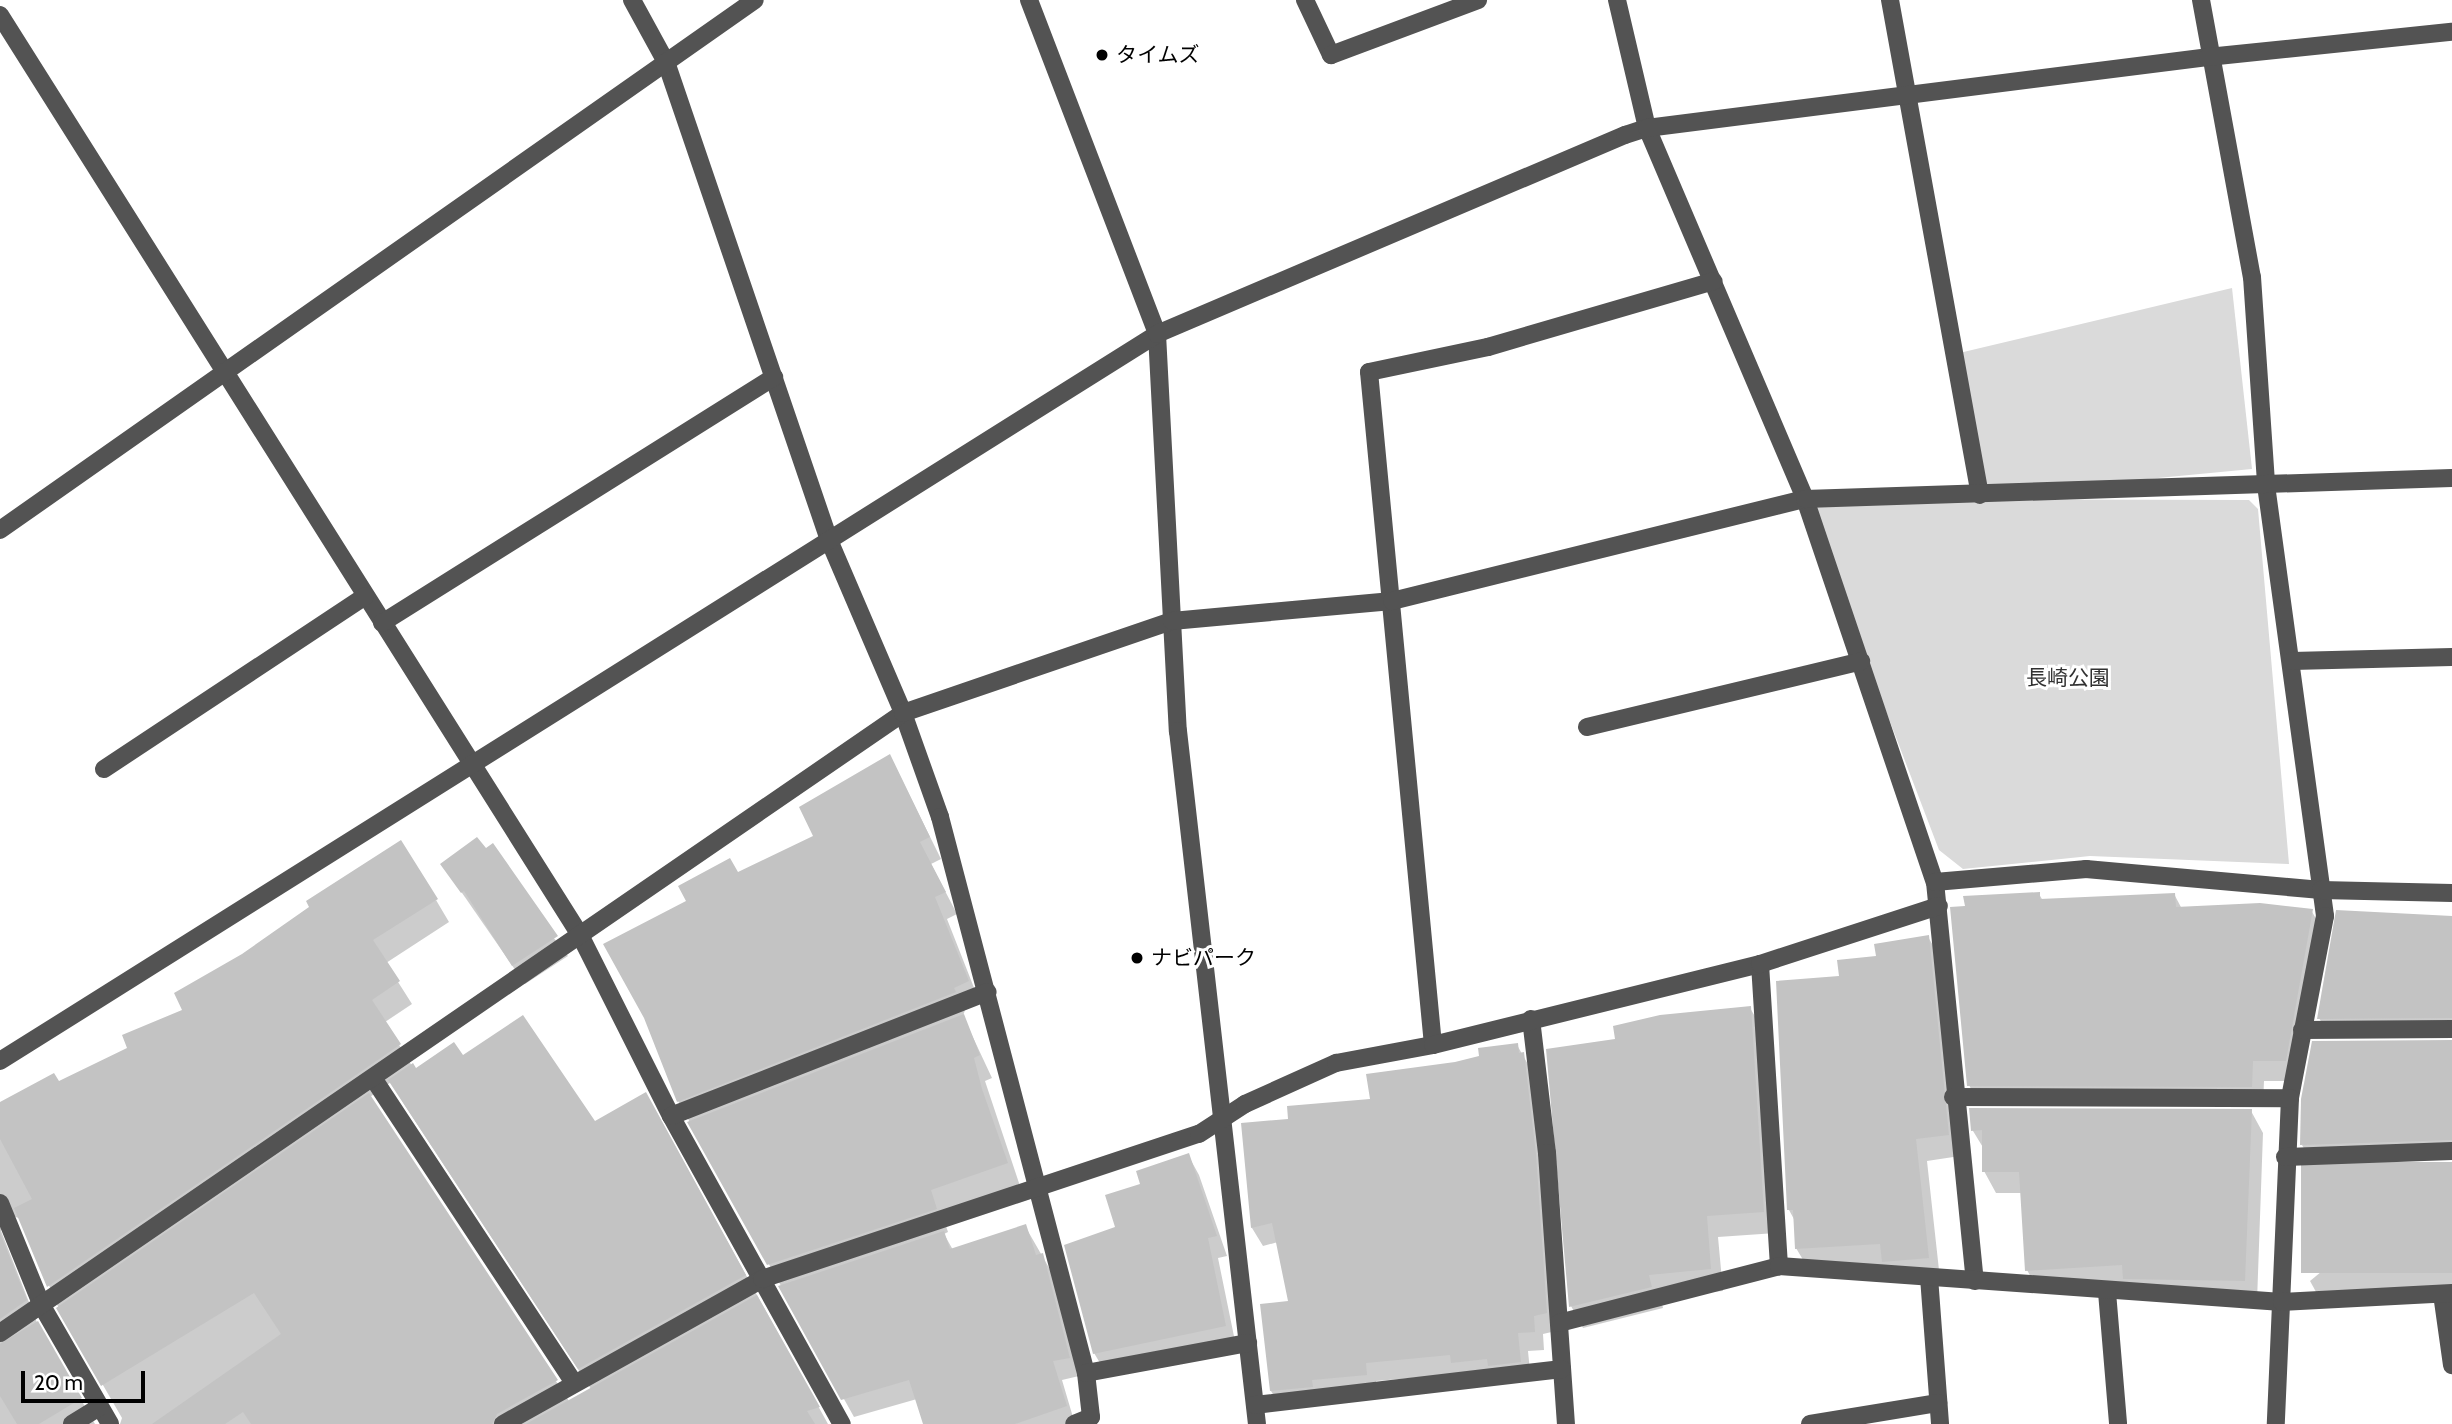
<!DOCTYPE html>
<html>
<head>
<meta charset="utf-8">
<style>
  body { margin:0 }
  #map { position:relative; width:2452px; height:1424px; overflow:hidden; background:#fff; font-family:Cabin,"Noto Sans JP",sans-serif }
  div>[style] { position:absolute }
  .green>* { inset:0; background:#dadada }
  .shadow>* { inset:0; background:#0003 }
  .building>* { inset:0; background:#c3c3c3; transform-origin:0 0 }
  .minor>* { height:18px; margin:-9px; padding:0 9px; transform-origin:9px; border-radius:9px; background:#535353 }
  .dots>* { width:19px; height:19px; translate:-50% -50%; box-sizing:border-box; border:4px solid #fff; border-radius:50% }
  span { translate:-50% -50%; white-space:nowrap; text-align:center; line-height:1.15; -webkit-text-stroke:6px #fff; paint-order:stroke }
  .poi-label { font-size:21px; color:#000 }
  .left { translate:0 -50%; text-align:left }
  .park-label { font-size:21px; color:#313131 }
  .scale { position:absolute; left:21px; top:1371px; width:124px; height:32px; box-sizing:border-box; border:4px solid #000; border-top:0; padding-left:9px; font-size:21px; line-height:24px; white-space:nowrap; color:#000; -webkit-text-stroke:5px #fff; paint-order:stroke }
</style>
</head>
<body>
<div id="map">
  <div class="green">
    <div style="clip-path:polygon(2232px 288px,2252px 469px,1980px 495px,1955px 354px)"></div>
    <div style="clip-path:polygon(1805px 499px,2249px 500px,2258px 509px,2289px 864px,2090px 856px,1963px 869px,1939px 850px)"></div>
  </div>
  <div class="shadow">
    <div style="clip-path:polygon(901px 778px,941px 859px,931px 864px,957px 914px,947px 919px,980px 1003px,965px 1010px,963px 1016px,992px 1078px,985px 1081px,1020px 1186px,942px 1214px,948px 1232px,944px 1234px,953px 1250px,1025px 1226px,1052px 1273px,1079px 1376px,1062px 1380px,1075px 1424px,925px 1424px,917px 1399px,854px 1417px,678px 1101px,738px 874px,815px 837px)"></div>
    <div style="clip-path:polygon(485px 851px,568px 956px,525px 984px,442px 864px)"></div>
    <div style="clip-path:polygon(2039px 894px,2043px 901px,2174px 894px,2182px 909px,2311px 910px,2323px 931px,2297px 1081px,2264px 1081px,2263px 1106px,1980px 1106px,1969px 1085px)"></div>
    <div style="clip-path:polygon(evenodd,436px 900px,449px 922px,386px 963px,412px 1004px,385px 1022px,412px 1066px,416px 1071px,463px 1058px,594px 1123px,659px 1117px,828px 1424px,120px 1424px,122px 1418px,59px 1309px,21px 1219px,8px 1214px,1px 1231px,38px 1325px,95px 1424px,0 1424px,0 1104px,59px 1083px,436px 900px,391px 1082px,404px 1104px,591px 1389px,569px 1401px,370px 1097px,391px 1082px)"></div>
    <div style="clip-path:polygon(2452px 918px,2452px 1036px,2330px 1037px,2319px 1018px)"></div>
    <div style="clip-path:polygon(1928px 937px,1941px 959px,1960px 1156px,1927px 1161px,1940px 1279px,1897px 1283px,1886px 1265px,1809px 1270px,1796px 1248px,1795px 1221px,1789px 1210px,1841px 978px)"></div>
    <div style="clip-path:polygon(1750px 1008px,1763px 1030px,1776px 1233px,1718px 1237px,1723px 1291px,1660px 1296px,1663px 1308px,1583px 1328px,1571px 1306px,1617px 1041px)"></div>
    <div style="clip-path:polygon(2452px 1042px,2452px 1159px,2313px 1164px,2302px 1145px)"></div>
    <div style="clip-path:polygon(1517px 1045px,1533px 1073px,1556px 1331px,1543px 1334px,1544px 1350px,1528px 1351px,1531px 1381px,1459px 1374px,1376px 1381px,1377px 1393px,1282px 1409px,1271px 1391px,1290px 1303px,1278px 1242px,1263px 1246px,1252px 1228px,1290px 1121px,1372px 1101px,1455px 1064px)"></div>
    <div style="clip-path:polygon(1971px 1110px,2251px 1111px,2263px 1133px,2257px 1302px,2039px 1292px,2027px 1270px,2022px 1193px,1996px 1193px,1984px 1171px,1984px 1149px,1973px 1131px)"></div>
    <div style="clip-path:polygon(1188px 1155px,1199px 1175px,1227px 1256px,1218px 1258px,1236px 1346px,1106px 1373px,1094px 1353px,1117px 1228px,1143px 1186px)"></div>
    <div style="clip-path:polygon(2452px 1164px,2452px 1293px,2321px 1301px,2310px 1281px)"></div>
  </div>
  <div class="building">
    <div style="clip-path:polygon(890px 754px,930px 837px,920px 842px,946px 892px,935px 897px,969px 981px,954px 988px,956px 992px,677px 1102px,644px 1018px,603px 944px,686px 901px,678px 886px,730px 858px,738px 872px,813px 836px,799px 807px)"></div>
    <div style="clip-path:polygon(477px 837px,486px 848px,493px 843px,558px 936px,512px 966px,464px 891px,461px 893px,440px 864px)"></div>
    <div style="clip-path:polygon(401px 840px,438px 899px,373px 940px,400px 981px,372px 1000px,401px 1044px,47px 1287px,14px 1208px,32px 1199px,0 1139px,0 1102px,54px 1073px,59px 1081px,127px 1048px,122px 1035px,182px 1010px,174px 993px,242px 954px,309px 907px,306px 901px)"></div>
    <div style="clip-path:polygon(2040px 892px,2040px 899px,2175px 893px,2176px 907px,2260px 903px,2313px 909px,2286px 1061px,2253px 1061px,2252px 1087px,1967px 1086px,1950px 907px,1965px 906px,1963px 896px)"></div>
    <div style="clip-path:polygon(2336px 910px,2452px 916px,2452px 1018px,2317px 1019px)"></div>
    <div style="clip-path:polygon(1929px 935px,1949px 1135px,1916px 1139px,1929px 1258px,1882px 1262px,1880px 1244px,1795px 1249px,1793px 1210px,1787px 1210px,1776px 981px,1839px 976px,1837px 960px,1876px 956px,1874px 944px)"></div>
    <div style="clip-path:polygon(1751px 1006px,1764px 1212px,1707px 1216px,1711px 1269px,1649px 1275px,1652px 1287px,1569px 1307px,1546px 1049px,1615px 1039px,1613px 1026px,1660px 1015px)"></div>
    <div style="clip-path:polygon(964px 1014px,980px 1055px,974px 1058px,982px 1089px,1008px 1163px,931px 1190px,937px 1209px,767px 1265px,687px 1122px)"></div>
    <div style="clip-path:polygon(523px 1015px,595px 1121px,646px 1092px,746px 1275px,578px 1369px,388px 1080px,413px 1063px,416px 1068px,454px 1042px,463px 1055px)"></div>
    <div style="clip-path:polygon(2452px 1040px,2452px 1140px,2300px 1145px,2301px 1099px,2312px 1041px)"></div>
    <div style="clip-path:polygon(1518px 1043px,1519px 1053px,1524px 1052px,1536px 1154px,1547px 1313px,1534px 1316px,1535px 1332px,1518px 1333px,1521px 1362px,1488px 1366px,1487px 1359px,1451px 1363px,1450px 1355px,1366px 1363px,1367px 1375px,1312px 1380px,1313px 1387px,1270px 1391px,1260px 1304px,1288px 1301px,1272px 1223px,1251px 1228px,1241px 1123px,1288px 1119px,1287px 1106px,1370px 1099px,1366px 1074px,1455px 1062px,1479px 1056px,1478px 1048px)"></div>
    <div style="clip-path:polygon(369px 1093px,558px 1380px,497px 1414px,492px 1424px,251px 1424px,243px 1412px,225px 1424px,152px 1424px,281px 1334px,254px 1293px,101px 1386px,56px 1308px)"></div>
    <div style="clip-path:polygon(1969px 1108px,2252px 1109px,2245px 1281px,2123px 1279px,2122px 1265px,2025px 1271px,2019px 1172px,1982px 1172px,1982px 1130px,1971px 1131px)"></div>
    <div style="clip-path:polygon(1189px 1153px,1217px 1236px,1208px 1238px,1226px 1326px,1093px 1354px,1064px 1245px,1115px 1227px,1105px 1195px,1140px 1184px,1136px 1171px)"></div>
    <div style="left:2452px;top:1162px;width:111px;height:151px;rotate:90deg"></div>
    <div style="clip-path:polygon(1026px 1224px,1036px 1255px,1043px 1253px,1070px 1358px,1053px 1361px,1067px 1406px,1015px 1424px,923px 1424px,909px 1380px,841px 1400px,778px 1286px,944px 1231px,950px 1249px)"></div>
    <div style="clip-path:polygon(0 1233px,27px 1300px,0 1319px)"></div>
    <div style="clip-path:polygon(757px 1295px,820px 1407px,807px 1411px,815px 1424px,526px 1424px)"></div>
    <div style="clip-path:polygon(38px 1321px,82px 1398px,39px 1424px,17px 1424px,0 1396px,0 1344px)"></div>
  </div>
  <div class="minor">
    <div style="left:632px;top:0;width:71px;rotate:61.3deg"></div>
    <div style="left:666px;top:62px;width:505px;rotate:71.17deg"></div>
    <div style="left:829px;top:540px;width:188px;rotate:66.8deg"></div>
    <div style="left:903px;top:713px;width:110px;rotate:70.4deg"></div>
    <div style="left:940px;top:817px;width:575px;rotate:75.29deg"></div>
    <div style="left:1086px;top:1373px;width:44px;rotate:83.5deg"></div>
    <div style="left:1091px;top:1417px;width:18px;rotate:158deg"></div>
    <div style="left:1029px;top:0;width:358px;rotate:69deg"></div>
    <div style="left:1157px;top:334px;width:398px;rotate:87deg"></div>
    <div style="left:1178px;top:731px;width:697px;rotate:83.5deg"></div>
    <div style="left:1305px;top:0;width:61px;rotate:64.7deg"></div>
    <div style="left:1331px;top:55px;width:157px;rotate:-20.5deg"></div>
    <div style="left:1617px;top:0;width:131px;rotate:76.8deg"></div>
    <div style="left:1647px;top:128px;width:403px;rotate:66.9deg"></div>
    <div style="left:1805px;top:499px;width:404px;rotate:71.3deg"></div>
    <div style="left:1935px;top:882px;width:401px;rotate:84.3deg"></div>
    <div style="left:1890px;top:0;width:503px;rotate:79.7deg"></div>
    <div style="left:2201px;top:0;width:282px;rotate:79.6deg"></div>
    <div style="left:2252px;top:277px;width:208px;rotate:86.1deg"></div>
    <div style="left:2266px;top:485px;width:435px;rotate:82.2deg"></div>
    <div style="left:2325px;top:916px;width:185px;rotate:100.9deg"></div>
    <div style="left:2290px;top:1098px;width:326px;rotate:92.5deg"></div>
    <div style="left:0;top:15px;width:1088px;rotate:57.77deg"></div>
    <div style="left:580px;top:935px;width:203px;rotate:63.3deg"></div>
    <div style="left:671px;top:1116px;width:352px;rotate:61deg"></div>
    <div style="left:0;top:530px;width:922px;rotate:-35.07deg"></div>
    <div style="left:382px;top:623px;width:463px;rotate:-32.1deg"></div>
    <div style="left:2292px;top:661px;width:160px;rotate:-1.4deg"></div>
    <div style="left:1587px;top:727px;width:282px;rotate:-13.5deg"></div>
    <div style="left:104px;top:769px;width:313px;rotate:-33.5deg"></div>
    <div style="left:1935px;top:882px;width:152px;rotate:-4.9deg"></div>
    <div style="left:2086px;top:869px;width:236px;rotate:5.1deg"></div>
    <div style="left:2321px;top:890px;width:131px;rotate:1.3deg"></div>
    <div style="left:1760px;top:964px;width:303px;rotate:86.4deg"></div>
    <div style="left:1531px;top:1019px;width:135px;rotate:83.2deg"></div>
    <div style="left:1547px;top:1153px;width:272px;rotate:86deg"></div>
    <div style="left:2302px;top:1030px;width:150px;rotate:-0.4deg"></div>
    <div style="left:1433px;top:1045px;width:676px;rotate:-95.43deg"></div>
    <div style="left:1369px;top:372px;width:122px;rotate:-11.9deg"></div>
    <div style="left:1488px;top:347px;width:235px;rotate:-16.3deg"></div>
    <div style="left:0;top:1061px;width:1366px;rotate:-32.14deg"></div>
    <div style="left:1157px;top:334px;width:509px;rotate:-23.04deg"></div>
    <div style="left:1625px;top:135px;width:23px;rotate:-18deg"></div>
    <div style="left:1647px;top:128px;width:565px;rotate:-7.21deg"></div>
    <div style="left:2208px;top:57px;width:245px;rotate:-5.9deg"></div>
    <div style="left:373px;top:1078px;width:365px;rotate:56.6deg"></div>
    <div style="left:1953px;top:1097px;width:337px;rotate:0.2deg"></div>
    <div style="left:671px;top:1116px;width:340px;rotate:-21.4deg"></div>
    <div style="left:2285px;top:1157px;width:167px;rotate:-2.1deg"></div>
    <div style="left:0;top:1203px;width:111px;rotate:67.8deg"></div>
    <div style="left:42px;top:1306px;width:136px;rotate:60deg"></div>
    <div style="left:1929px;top:1277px;width:147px;rotate:85.7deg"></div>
    <div style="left:2107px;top:1292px;width:132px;rotate:85.2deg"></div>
    <div style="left:2442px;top:1294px;width:72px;rotate:82deg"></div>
    <div style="left:1559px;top:1323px;width:227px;rotate:-14.5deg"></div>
    <div style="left:1779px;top:1266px;width:504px;rotate:4.09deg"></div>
    <div style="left:2282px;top:1302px;width:170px;rotate:-3deg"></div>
    <div style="left:0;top:1333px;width:1095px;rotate:-34.47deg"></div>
    <div style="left:903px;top:713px;width:284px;rotate:-18.9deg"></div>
    <div style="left:1172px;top:621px;width:221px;rotate:-5.2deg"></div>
    <div style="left:1392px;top:601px;width:425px;rotate:-13.9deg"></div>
    <div style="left:1805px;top:499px;width:647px;rotate:-1.86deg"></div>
    <div style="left:1086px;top:1373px;width:165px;rotate:-10.5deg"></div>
    <div style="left:1255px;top:1405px;width:309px;rotate:-6.7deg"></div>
    <div style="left:72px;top:1424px;width:32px;rotate:-32deg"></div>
    <div style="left:503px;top:1424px;width:297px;rotate:-29.2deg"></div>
    <div style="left:762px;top:1279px;width:460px;rotate:-18.4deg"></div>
    <div style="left:1199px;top:1134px;width:55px;rotate:-33.1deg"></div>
    <div style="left:1245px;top:1104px;width:100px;rotate:-24.3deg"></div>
    <div style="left:1336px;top:1063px;width:99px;rotate:-10.5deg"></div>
    <div style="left:1433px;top:1045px;width:337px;rotate:-13.9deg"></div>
    <div style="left:1760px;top:964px;width:188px;rotate:-18deg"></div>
    <div style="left:1810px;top:1424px;width:130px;rotate:-9.3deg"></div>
  </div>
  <div class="dots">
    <div style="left:1102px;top:55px;background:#000"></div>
    <div style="left:1137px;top:958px;background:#000"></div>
  </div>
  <div class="poi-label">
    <span class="left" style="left:1116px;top:55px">タイムズ</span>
    <span class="left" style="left:1151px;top:958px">ナビパーク</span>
  </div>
  <div class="park-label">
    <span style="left:2068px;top:678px">長崎公園</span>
  </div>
  <div class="scale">20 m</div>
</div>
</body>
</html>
